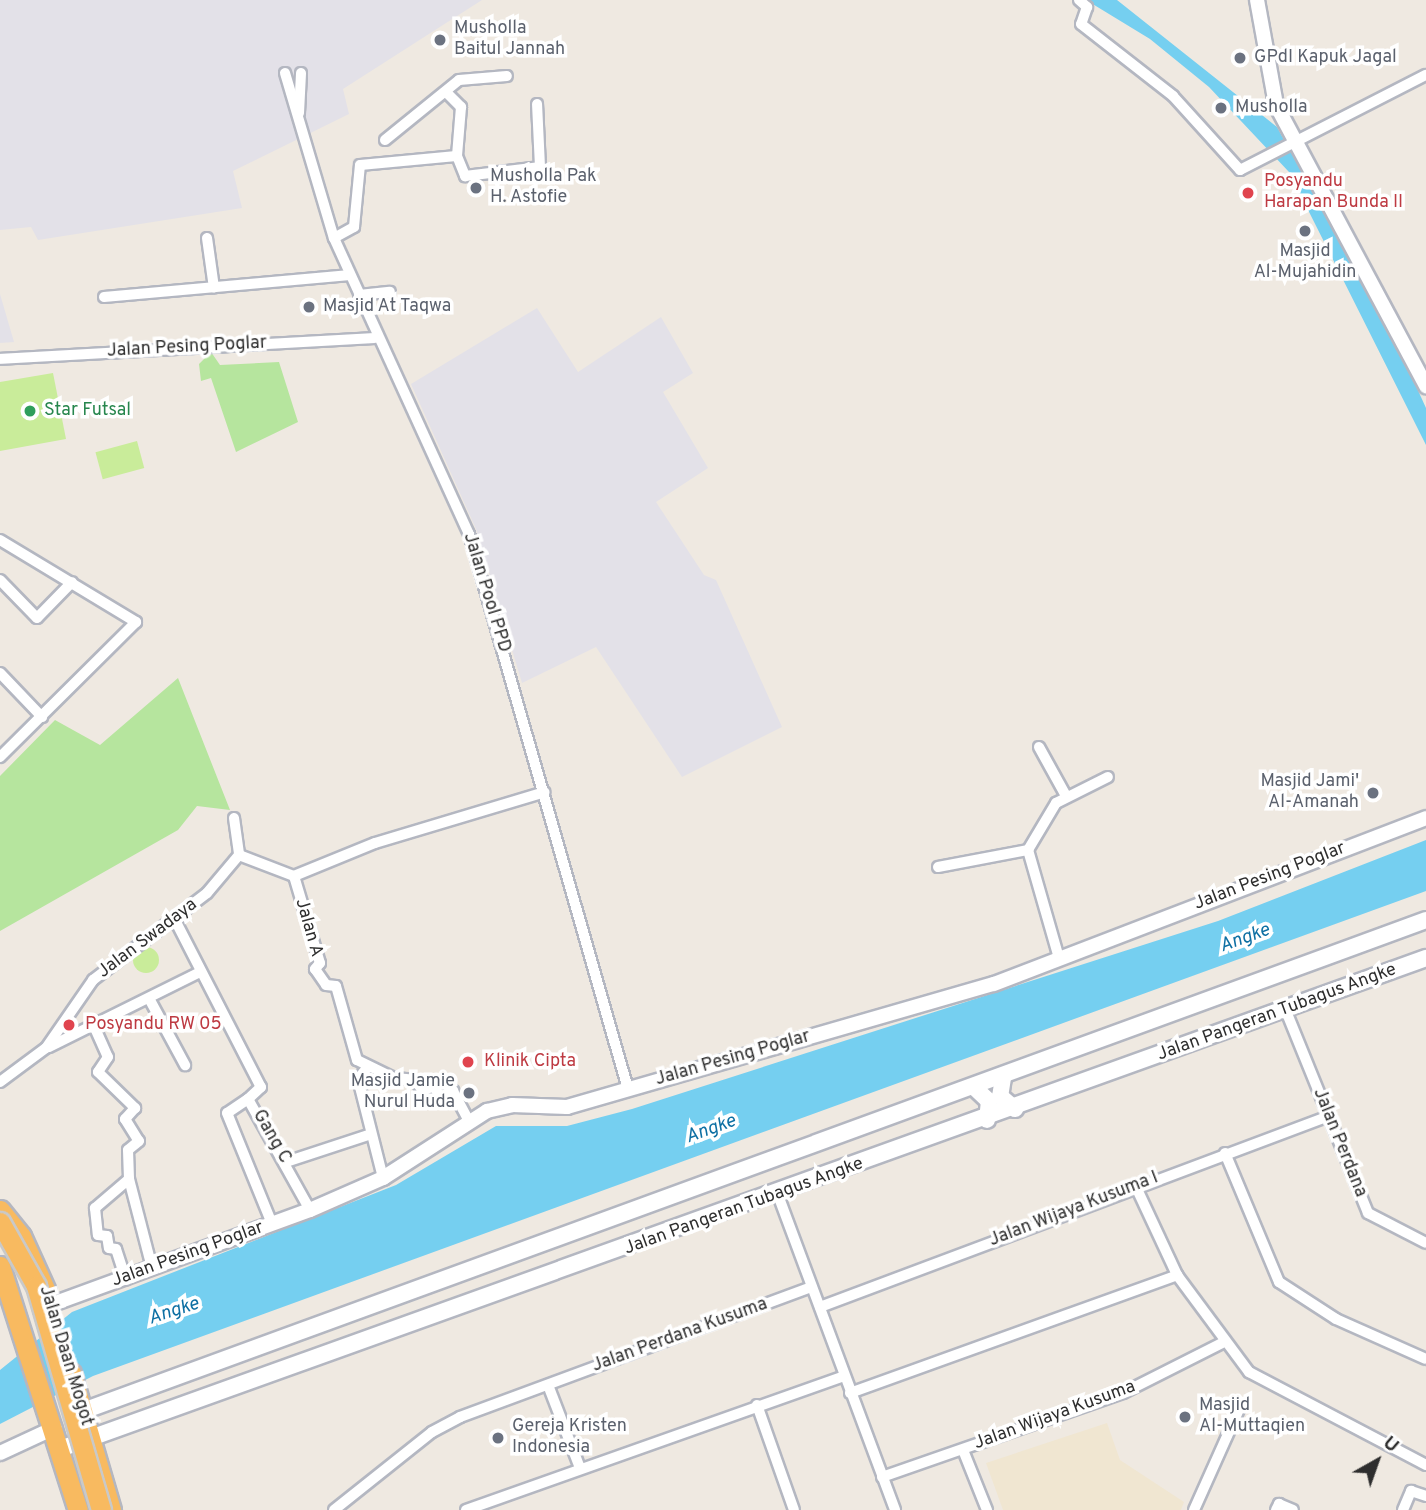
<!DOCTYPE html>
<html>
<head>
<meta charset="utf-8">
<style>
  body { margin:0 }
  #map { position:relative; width:1426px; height:1510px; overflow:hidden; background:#efe9e1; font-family:Overpass,sans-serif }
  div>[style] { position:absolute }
  .industrial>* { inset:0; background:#e3e1e8 }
  .education>* { inset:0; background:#f0e6d1 }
  .green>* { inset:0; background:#b6e59e }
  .pitch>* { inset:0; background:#c9ec9a; transform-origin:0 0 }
  .round { border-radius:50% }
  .water>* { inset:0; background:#75cff0 }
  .roads { filter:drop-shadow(2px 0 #b4b7c1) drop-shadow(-2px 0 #b4b7c1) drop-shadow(0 2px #b4b7c1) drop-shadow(0 -2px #b4b7c1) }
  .minor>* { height:10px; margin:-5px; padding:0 5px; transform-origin:5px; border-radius:5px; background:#fff }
  .tertiary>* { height:14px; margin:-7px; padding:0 7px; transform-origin:7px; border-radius:7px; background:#fff }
  .secondary>* { height:16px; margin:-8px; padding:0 8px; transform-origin:8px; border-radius:8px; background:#fff }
  .trunk>* { height:19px; margin:-9.5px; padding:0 9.5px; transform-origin:9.5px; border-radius:9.5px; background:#f8ba60 }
  .bridges { filter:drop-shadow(2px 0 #c9c9c9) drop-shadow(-2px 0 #c9c9c9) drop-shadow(0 2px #c9c9c9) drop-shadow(0 -2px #c9c9c9) }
  .trunk-bridge>* { height:19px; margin:-9.5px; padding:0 9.5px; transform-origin:9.5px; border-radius:9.5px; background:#f8ba60 }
  .dots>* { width:19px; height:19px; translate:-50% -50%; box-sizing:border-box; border:4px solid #fff; border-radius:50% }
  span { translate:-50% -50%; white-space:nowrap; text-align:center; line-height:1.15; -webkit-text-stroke:7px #fff; paint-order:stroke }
  .worship-label { font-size:18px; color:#5b616d }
  .left { translate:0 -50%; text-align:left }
  .right { translate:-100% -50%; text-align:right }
  .health-label { font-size:18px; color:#be3a42 }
  .street-label { font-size:18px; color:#2e2e2e }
  .leisure-label { font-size:18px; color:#27864d }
  .water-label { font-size:19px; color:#0d6fa3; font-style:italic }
  .north { position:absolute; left:1342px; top:1426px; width:70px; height:70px; -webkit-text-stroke:5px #fff; paint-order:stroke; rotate:40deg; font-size:19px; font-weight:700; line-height:28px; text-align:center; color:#2e2e2e }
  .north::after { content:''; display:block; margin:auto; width:24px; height:32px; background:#2e2e2e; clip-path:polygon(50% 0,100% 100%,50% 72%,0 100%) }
</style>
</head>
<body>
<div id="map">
  <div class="industrial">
    <div style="clip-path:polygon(0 0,482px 0,343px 89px,349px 114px,233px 171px,242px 208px,38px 240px,31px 227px,0 230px)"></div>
    <div style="clip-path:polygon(0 294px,14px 342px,0 343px)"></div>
    <div style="clip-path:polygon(537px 308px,578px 372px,661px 317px,693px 373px,663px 392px,708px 468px,656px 502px,704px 575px,716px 580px,782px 727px,682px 777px,596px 647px,522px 683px,476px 529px,411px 384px)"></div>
  </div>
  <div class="education">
    <div style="clip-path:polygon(1107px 1423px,1120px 1460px,1184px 1502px,1181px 1510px,1003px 1510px,986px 1463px)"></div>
  </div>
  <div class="green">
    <div style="clip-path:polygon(211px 352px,220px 365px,279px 362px,298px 422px,236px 452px,211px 378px,201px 381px,199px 364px)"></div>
    <div style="clip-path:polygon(178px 678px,230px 810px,197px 806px,178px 830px,0 931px,0 776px,55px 720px,100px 745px)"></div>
  </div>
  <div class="pitch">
    <div style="clip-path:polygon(53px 373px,66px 439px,0 451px,0 382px)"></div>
    <div style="left:137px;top:441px;width:28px;height:43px;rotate:75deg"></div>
    <div class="round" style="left:133px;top:947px;width:26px;height:26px"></div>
  </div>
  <div class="water">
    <div style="clip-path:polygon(1086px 0,1117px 0,1277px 127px,1395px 340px,1426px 408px,1426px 445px,1289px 172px,1209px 87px,1150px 39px)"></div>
    <div style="clip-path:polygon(1426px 840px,1426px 891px,93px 1376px,0 1424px,0 1370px,72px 1312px,396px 1185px,496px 1126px,567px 1126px,632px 1109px,1218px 921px)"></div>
  </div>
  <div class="roads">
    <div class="minor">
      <div style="left:1079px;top:0;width:11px;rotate:41deg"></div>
      <div style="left:1087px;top:7px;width:18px;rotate:109deg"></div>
      <div style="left:1081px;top:24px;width:117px;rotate:38deg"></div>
      <div style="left:1173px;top:96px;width:100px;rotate:47.8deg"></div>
      <div style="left:1240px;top:170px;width:209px;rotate:-27.1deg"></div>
      <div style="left:285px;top:73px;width:172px;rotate:73.5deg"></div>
      <div style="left:334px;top:238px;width:325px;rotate:65.5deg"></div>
      <div style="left:469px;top:534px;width:577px;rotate:74.01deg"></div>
      <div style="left:447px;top:93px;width:20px;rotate:45deg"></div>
      <div style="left:461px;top:107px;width:49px;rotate:94.7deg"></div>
      <div style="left:457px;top:156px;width:22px;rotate:68deg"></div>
      <div style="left:465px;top:176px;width:76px;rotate:-6.8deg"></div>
      <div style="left:540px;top:167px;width:63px;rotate:-92.7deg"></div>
      <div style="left:299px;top:113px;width:40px;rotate:-87.1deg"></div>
      <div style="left:385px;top:140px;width:95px;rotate:-39deg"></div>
      <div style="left:459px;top:80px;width:48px;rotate:-4.8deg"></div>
      <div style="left:207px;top:238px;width:50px;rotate:82deg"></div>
      <div style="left:334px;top:238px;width:23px;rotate:-29deg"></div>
      <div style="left:354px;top:227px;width:62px;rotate:-84.5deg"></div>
      <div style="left:360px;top:165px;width:97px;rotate:-5.3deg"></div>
      <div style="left:359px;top:295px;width:31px;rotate:-6deg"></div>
      <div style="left:104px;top:297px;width:247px;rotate:-5.1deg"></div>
      <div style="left:0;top:359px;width:375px;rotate:-3.2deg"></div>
      <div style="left:0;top:540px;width:159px;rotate:31.1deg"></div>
      <div style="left:136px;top:622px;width:192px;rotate:135.2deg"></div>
      <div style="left:0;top:580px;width:53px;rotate:45.8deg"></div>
      <div style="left:37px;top:618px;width:50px;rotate:-45.8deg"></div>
      <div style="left:0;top:673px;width:61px;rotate:46.3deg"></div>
      <div style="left:1039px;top:747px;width:56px;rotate:61.1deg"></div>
      <div style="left:234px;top:818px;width:37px;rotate:82deg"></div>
      <div style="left:1028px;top:850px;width:55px;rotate:-59.2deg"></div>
      <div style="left:1056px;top:803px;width:58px;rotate:-26.6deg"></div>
      <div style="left:239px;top:855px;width:59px;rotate:20.9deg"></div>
      <div style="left:294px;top:876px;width:87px;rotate:-22.2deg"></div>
      <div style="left:375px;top:843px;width:177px;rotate:-16.7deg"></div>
      <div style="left:938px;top:867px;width:92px;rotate:-10.7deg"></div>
      <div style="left:1028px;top:850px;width:112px;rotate:74deg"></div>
      <div style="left:294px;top:876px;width:91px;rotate:73.4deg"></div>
      <div style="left:320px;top:963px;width:8px;rotate:130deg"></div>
      <div style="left:315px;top:969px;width:19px;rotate:55deg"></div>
      <div style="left:326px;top:985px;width:10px;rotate:6deg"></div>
      <div style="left:336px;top:986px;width:77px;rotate:74.2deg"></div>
      <div style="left:357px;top:1060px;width:41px;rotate:25.9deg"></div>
      <div style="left:394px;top:1078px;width:21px;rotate:5deg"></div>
      <div style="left:415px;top:1080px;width:14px;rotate:54deg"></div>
      <div style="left:423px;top:1091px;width:11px;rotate:-27deg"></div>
      <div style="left:433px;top:1086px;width:16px;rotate:55deg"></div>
      <div style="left:442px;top:1099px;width:14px;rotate:-36deg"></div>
      <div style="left:453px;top:1091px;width:36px;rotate:62deg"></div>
      <div style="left:175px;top:920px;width:188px;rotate:62.8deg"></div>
      <div style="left:261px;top:1087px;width:18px;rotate:137deg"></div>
      <div style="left:248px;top:1099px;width:127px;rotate:60.8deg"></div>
      <div style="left:151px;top:1002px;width:72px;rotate:61.6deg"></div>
      <div style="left:1286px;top:1011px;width:218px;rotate:67.9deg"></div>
      <div style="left:1368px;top:1213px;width:65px;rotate:27.3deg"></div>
      <div style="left:94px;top:1026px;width:34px;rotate:66deg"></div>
      <div style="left:108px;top:1057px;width:18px;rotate:124deg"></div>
      <div style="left:98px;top:1072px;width:52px;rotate:44.2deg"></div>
      <div style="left:135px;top:1108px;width:15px;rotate:132deg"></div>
      <div style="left:125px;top:1119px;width:26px;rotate:58deg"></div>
      <div style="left:139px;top:1141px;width:14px;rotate:141deg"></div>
      <div style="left:128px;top:1150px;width:29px;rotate:88deg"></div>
      <div style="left:129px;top:1179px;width:45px;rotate:139.5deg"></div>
      <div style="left:95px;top:1208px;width:27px;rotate:84deg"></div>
      <div style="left:98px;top:1235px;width:9px;rotate:6deg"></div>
      <div style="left:107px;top:1236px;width:12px;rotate:81deg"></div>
      <div style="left:109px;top:1248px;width:7px;rotate:8deg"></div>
      <div style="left:116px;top:1249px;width:32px;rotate:72deg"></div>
      <div style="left:49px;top:1047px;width:169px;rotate:-26.4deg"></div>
      <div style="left:367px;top:1068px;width:14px;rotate:129deg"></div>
      <div style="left:358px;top:1079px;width:102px;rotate:75.8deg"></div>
      <div style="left:0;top:1082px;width:57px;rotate:-36.5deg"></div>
      <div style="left:46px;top:1048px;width:83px;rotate:-55.3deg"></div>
      <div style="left:93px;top:980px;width:143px;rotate:-37.3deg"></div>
      <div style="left:207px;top:893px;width:50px;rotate:-49.9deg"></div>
      <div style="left:248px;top:1099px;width:25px;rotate:146deg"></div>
      <div style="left:227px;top:1113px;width:120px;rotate:67.9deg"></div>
      <div style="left:1225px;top:1153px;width:140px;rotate:67.3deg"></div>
      <div style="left:1279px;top:1282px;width:68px;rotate:33deg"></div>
      <div style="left:1336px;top:1319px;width:98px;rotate:24deg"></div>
      <div style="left:286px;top:1162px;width:89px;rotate:-18.2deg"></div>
      <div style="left:129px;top:1179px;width:92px;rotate:75.5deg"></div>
      <div style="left:1136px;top:1187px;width:97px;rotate:65deg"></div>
      <div style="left:1177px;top:1275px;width:121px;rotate:53.4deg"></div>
      <div style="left:1249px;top:1372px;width:200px;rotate:27.7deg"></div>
      <div style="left:778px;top:1195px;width:336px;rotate:69.6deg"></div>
      <div style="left:820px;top:1307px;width:544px;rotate:-20.57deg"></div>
      <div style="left:548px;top:1385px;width:89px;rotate:68.9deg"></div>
      <div style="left:850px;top:1393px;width:348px;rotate:-19.8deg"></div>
      <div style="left:757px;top:1405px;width:111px;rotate:70.6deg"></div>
      <div style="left:963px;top:1450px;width:65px;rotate:68.2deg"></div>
      <div style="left:882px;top:1477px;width:255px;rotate:-19.2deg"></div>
      <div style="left:1123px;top:1393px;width:111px;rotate:-26.8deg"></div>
      <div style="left:334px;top:1510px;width:125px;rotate:-38.5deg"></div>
      <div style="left:432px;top:1432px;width:32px;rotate:-28deg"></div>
      <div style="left:460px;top:1417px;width:375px;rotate:-20.3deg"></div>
      <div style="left:466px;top:1510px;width:401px;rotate:-19.5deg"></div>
      <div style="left:1194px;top:1510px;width:115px;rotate:-65.9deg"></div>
      <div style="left:1276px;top:1510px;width:7px;rotate:-63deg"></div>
      <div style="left:1279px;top:1504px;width:15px;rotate:23deg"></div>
      <div style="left:1403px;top:1510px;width:21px;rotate:-67deg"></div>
      <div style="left:1411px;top:1491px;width:16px;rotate:18deg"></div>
    </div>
    <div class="tertiary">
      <div style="left:1257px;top:0;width:107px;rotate:79.7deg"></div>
      <div style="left:1276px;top:105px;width:319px;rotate:61.9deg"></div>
      <div style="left:50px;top:1305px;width:277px;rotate:-20.1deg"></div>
      <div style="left:310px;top:1210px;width:80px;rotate:-23.7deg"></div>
      <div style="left:383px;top:1178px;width:124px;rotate:-32.8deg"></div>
      <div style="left:487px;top:1111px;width:26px;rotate:-13deg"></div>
      <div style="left:512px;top:1105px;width:55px;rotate:2.1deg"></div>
      <div style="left:567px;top:1107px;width:444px;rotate:-16.1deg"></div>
      <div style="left:994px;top:984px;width:463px;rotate:-21deg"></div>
      <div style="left:0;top:1453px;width:60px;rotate:-24.8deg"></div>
    </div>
    <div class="secondary">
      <div style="left:1003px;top:1078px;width:18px;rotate:99deg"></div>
      <div style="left:1000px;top:1096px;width:20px;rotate:41deg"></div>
      <div style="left:976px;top:1089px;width:18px;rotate:43deg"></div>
      <div style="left:989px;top:1101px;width:19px;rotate:96deg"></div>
      <div style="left:83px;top:1411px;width:1430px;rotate:-20.08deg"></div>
      <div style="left:60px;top:1449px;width:1452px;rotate:-19.77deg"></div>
    </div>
    <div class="trunk">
      <div style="left:0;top:1210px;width:33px;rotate:51deg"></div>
      <div style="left:21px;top:1236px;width:60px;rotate:65.6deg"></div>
      <div style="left:0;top:1266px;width:256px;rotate:72.3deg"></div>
      <div style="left:71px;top:1373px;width:143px;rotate:73.7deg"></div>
    </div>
  </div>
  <div class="bridges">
    <div class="trunk-bridge">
      <div style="left:0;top:1222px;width:73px;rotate:60.6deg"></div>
      <div style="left:36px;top:1286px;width:233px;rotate:73.8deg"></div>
    </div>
  </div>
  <div class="dots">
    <div style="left:440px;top:40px;background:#6b7280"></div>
    <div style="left:1240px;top:58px;background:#6b7280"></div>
    <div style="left:1221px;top:108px;background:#6b7280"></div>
    <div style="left:476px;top:188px;background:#6b7280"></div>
    <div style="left:1248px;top:193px;background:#e0444e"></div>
    <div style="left:1305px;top:231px;background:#6b7280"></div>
    <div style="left:309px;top:307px;background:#6b7280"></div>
    <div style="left:30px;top:411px;background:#2e9e5b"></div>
    <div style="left:1373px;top:793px;background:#6b7280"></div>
    <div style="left:69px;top:1025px;background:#e0444e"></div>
    <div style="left:468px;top:1062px;background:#e0444e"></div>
    <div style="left:469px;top:1093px;background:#6b7280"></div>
    <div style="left:1185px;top:1417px;background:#6b7280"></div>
    <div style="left:498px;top:1438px;background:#6b7280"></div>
  </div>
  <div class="worship-label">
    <span class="left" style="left:454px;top:40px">Musholla<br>Baitul Jannah</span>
    <span class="left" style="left:1254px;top:58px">GPdI Kapuk Jagal</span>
    <span class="left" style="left:1235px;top:108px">Musholla</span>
    <span class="left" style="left:490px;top:188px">Musholla Pak<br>H. Astofie</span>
    <span style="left:1305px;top:263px">Masjid<br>Al-Mujahidin</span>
    <span class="left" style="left:323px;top:307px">Masjid At Taqwa</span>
    <span class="right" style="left:1359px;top:793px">Masjid Jami'<br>Al-Amanah</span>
    <span class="right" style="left:455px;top:1093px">Masjid Jamie<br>Nurul Huda</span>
    <span class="left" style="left:1199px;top:1417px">Masjid<br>Al-Muttaqien</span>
    <span class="left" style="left:512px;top:1438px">Gereja Kristen<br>Indonesia</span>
  </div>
  <div class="health-label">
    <span class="left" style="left:1264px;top:193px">Posyandu<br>Harapan Bunda II</span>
    <span class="left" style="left:85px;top:1025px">Posyandu RW 05</span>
    <span class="left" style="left:484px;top:1062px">Klinik Cipta</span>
  </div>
  <div class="street-label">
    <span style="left:187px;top:348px;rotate:-3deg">Jalan Pesing Poglar</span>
    <span style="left:486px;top:593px;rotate:73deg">Jalan Pool PPD</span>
    <span style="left:1270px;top:877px;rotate:-21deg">Jalan Pesing Poglar</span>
    <span style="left:308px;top:928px;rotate:74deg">Jalan A</span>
    <span style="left:148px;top:939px;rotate:-37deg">Jalan Swadaya</span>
    <span style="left:1277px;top:1013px;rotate:-20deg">Jalan Pangeran Tubagus Angke</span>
    <span style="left:733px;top:1059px;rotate:-16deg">Jalan Pesing Poglar</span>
    <span style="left:271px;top:1137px;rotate:60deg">Gang C</span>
    <span style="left:1339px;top:1143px;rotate:68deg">Jalan Perdana</span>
    <span style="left:744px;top:1207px;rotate:-20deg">Jalan Pangeran Tubagus Angke</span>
    <span style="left:1074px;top:1210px;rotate:-21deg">Jalan Wijaya Kusuma I</span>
    <span style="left:188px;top:1255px;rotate:-20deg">Jalan Pesing Poglar</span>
    <span style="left:680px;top:1336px;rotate:-20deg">Jalan Perdana Kusuma</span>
    <span style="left:65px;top:1356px;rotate:73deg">Jalan Daan Mogot</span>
    <span style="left:1055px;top:1416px;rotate:-20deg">Jalan Wijaya Kusuma</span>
  </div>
  <div class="leisure-label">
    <span class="left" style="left:44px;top:411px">Star Futsal</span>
  </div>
  <div class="water-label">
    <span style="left:1245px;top:939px;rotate:-20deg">Angke</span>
    <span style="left:711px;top:1130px;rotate:-20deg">Angke</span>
    <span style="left:174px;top:1312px;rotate:-18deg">Angke</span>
  </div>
  <div class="north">U</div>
</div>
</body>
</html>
